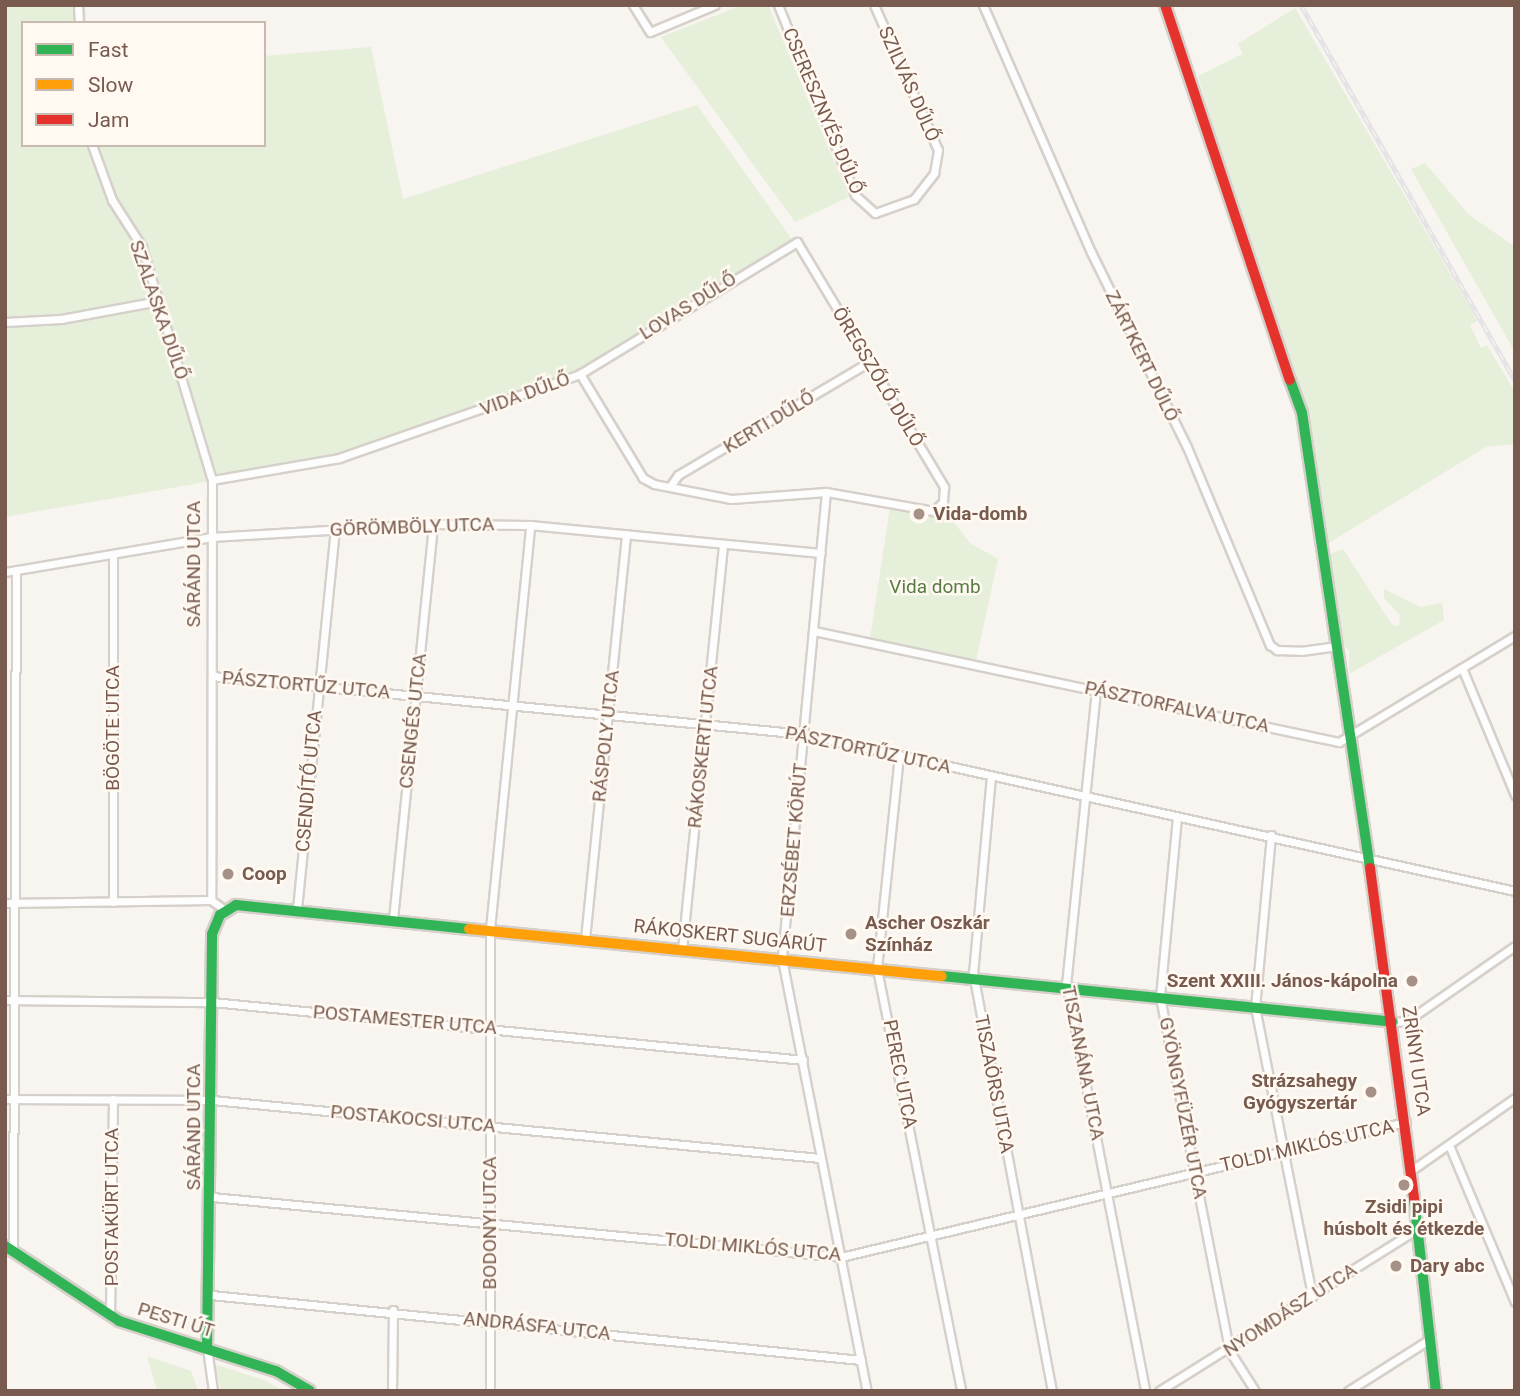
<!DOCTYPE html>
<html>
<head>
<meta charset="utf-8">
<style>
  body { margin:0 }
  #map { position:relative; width:1520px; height:1396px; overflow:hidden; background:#f8f4ef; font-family:Roboto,sans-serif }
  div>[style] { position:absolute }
  .green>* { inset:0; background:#e6efda }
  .roads { filter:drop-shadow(2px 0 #d6d0ca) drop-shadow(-2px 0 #d6d0ca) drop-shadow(0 2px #d6d0ca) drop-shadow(0 -2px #d6d0ca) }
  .street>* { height:7px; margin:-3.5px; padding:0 3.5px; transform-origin:3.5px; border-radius:3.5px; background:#fefdfd }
  .fast>* { height:10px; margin:-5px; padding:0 5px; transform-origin:5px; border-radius:5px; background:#30b455 }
  .slow>* { height:10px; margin:-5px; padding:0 5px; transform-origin:5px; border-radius:5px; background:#ff9f0a }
  .jam>* { height:10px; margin:-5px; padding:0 5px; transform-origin:5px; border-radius:5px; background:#e5322d }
  .rail>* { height:5px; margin-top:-2.5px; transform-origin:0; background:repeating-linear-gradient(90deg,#fff9f2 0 8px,#e6e3e6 0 16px); box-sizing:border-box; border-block:2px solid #e6e3e6 }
  .dots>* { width:19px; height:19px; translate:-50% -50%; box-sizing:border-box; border:4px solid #fff9f2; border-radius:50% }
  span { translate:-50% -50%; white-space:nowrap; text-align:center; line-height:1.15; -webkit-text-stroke:5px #fff9f2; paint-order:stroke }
  .street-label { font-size:19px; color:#785b4e }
  .poi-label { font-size:19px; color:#785b4e; font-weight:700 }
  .left { translate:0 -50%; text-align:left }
  .right { translate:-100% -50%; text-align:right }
  .park-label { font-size:19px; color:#587d45 }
  .frame { position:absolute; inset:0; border:7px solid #785b4e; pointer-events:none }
  .legend { position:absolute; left:21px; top:21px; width:245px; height:126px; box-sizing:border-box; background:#fff9f2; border:2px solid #c9bab0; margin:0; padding:9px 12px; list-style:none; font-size:21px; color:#785b4e }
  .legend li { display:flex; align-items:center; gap:14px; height:35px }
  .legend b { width:35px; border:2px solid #c9bab0 }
</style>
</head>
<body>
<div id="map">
  <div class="green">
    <div style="clip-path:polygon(5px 5px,85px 5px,86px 23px,23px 23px,23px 145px,264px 145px,264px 56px,371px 47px,403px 199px,697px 105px,793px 241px,584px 368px,446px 423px,337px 454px,217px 474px,217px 480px,5px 517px)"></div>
    <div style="clip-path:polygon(743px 5px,768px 5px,849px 197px,795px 222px,661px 37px)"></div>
    <div style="clip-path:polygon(1295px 8px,1478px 321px,1470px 325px,1481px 348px,1487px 345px,1515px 392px,1515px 444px,1486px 447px,1327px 544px,1308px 412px,1246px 238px,1198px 76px,1243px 54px,1238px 44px)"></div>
    <div style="clip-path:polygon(1425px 163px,1468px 214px,1515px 247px,1515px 352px,1411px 169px)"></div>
    <div style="clip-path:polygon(890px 507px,949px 516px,970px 543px,998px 559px,976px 661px,870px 639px)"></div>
    <div style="clip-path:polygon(1343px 549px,1392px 625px,1399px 626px,1400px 615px,1384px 598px,1384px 589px,1420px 607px,1442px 603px,1444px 620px,1349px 674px,1349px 651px,1343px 643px,1329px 554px)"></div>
    <div style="clip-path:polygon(147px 1356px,191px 1371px,198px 1391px,157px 1391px)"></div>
    <div style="clip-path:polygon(214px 1364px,264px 1380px,283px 1391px,221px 1391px)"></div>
  </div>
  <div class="roads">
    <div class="street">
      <div style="left:78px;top:5px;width:18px;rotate:87deg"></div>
      <div style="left:633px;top:5px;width:32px;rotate:58deg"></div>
      <div style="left:650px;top:32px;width:70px;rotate:-22.6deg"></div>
      <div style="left:778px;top:5px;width:205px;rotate:67.9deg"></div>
      <div style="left:855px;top:195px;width:27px;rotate:42deg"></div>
      <div style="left:875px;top:213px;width:41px;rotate:-19.7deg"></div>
      <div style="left:914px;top:199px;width:33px;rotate:-52deg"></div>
      <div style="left:934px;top:173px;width:23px;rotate:-80deg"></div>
      <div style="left:938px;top:150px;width:158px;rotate:-113.8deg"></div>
      <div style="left:983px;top:5px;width:270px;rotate:66.4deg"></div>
      <div style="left:1091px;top:252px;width:217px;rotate:63.8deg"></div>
      <div style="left:1187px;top:447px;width:215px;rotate:67.3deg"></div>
      <div style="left:1270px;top:645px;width:9px;rotate:36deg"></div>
      <div style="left:1277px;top:650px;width:24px;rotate:2deg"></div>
      <div style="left:1301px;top:651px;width:36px;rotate:-8deg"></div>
      <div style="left:92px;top:145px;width:59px;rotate:70deg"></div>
      <div style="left:112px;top:200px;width:56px;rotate:57.4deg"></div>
      <div style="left:142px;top:247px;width:243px;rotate:73.3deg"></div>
      <div style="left:212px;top:480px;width:420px;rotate:90.1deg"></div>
      <div style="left:5px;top:322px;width:56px;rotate:-3.1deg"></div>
      <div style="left:61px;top:319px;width:99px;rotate:-10.5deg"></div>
      <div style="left:212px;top:480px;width:129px;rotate:-9.8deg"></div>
      <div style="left:339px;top:458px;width:255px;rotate:-19.2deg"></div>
      <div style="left:580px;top:374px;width:254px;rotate:-31.3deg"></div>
      <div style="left:797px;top:242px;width:286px;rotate:59deg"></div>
      <div style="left:944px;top:487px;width:15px;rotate:94deg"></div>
      <div style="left:943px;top:502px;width:13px;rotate:135deg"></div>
      <div style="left:934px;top:511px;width:110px;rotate:-170deg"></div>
      <div style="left:826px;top:492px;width:95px;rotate:175.8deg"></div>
      <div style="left:731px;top:499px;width:78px;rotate:-169deg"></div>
      <div style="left:654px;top:484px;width:13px;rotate:-151deg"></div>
      <div style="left:643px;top:478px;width:122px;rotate:-121.2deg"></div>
      <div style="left:671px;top:485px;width:12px;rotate:-55deg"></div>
      <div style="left:678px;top:475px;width:222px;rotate:-30.6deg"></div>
      <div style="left:826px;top:492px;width:469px;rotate:95.4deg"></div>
      <div style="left:782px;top:959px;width:440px;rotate:78.9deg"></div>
      <div style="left:113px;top:554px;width:348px;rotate:90deg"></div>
      <div style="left:5px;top:572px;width:209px;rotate:-9.6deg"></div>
      <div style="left:211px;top:537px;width:222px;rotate:-3.4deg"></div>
      <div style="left:433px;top:524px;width:97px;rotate:0.6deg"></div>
      <div style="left:530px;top:525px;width:292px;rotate:5.5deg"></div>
      <div style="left:814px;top:631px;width:537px;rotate:11.94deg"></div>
      <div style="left:1339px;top:742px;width:205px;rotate:-31.1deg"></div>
      <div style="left:1462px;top:668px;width:138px;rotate:67.3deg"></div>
      <div style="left:212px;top:676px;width:595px;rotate:5.6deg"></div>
      <div style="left:804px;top:734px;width:728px;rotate:12.45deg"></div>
      <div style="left:1096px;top:690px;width:295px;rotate:95.8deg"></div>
      <div style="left:1066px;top:983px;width:416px;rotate:79deg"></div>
      <div style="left:899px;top:755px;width:215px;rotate:95.9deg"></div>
      <div style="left:877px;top:969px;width:430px;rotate:78.7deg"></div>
      <div style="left:991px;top:776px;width:198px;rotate:95.2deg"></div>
      <div style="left:973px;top:973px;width:425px;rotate:79.3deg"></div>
      <div style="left:1177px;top:817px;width:181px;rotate:95.4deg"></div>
      <div style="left:1160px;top:997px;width:360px;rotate:78.9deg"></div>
      <div style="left:1229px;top:1350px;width:49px;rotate:57.6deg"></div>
      <div style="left:1271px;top:835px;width:173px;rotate:95.3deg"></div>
      <div style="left:1255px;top:1007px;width:295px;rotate:78.8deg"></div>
      <div style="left:5px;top:903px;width:206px;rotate:-0.8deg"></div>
      <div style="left:211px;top:900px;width:17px;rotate:36deg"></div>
      <div style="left:297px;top:909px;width:383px;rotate:-84.3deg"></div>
      <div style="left:393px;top:919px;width:397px;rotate:-84.2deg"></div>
      <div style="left:585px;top:939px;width:407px;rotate:-84.2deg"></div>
      <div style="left:682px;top:949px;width:406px;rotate:-84.2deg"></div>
      <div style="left:5px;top:1000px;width:207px;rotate:0.6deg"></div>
      <div style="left:212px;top:1002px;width:594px;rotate:5.6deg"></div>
      <div style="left:1393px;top:1022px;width:14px;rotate:-4deg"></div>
      <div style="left:1407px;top:1021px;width:131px;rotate:-34.8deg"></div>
      <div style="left:5px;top:1099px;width:207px;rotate:0.3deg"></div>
      <div style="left:212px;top:1100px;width:611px;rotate:5.45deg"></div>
      <div style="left:1449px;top:1145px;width:170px;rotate:67.2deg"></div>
      <div style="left:1412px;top:1170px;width:126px;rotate:-35deg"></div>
      <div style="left:212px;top:1197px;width:632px;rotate:5.45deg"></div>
      <div style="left:841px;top:1257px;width:581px;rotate:-13.44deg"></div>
      <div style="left:13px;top:1250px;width:680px;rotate:-89.75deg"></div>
      <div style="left:211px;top:1295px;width:653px;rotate:5.71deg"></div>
      <div style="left:110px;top:1315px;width:216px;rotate:-89.2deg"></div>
      <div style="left:207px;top:1348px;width:43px;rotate:82.1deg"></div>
      <div style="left:392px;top:1391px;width:81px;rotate:-89.3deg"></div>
      <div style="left:490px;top:1391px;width:462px;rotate:-90deg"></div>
      <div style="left:490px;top:929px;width:406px;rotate:-84.3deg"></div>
      <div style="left:1159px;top:1391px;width:307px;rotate:-32.1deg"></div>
      <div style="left:1348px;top:1391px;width:97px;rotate:-32.4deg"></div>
    </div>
    <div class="fast">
      <div style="left:1290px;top:380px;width:35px;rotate:70deg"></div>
      <div style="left:1302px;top:413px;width:460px;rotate:81.5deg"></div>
      <div style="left:942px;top:976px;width:453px;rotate:5.8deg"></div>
      <div style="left:1414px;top:1199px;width:193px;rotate:83.5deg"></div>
      <div style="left:5px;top:1246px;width:136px;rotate:33.3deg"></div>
      <div style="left:119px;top:1321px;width:165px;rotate:17.7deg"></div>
      <div style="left:276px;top:1371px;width:39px;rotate:30deg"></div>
      <div style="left:207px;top:1348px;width:414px;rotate:-89.3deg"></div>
      <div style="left:212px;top:934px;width:21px;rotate:-67deg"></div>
      <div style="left:220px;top:915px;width:19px;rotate:-32deg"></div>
      <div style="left:236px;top:905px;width:234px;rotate:5.9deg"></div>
    </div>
    <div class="slow">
      <div style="left:469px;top:929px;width:475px;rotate:5.7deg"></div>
    </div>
    <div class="jam">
      <div style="left:1165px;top:5px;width:395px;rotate:71.6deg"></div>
      <div style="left:1370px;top:868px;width:334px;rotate:82.4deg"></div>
    </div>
  </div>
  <div class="rail">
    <div style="left:1301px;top:5px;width:432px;rotate:60.3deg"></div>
  </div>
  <div class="dots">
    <div style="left:919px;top:514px;background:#a59186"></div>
    <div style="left:228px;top:874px;background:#a59186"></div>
    <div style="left:851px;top:934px;background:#a59186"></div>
    <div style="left:1412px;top:981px;background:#a59186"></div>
    <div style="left:1371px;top:1092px;background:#a59186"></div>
    <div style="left:1404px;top:1185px;background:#a59186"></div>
    <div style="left:1396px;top:1266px;background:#a59186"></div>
  </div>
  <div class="street-label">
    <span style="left:909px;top:84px;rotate:66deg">SZILVÁS DŰLŐ</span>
    <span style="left:823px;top:111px;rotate:67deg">CSERESZNYÉS DŰLŐ</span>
    <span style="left:688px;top:306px;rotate:-32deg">LOVAS DŰLŐ</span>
    <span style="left:159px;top:310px;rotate:71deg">SZALASKA DŰLŐ</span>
    <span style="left:1142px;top:356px;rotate:64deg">ZÁRTKERT DŰLŐ</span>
    <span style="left:878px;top:377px;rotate:59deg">ÖREGSZŐLŐ DŰLŐ</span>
    <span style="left:525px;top:394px;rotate:-20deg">VIDA DŰLŐ</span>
    <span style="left:769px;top:422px;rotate:-31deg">KERTI DŰLŐ</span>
    <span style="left:412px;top:527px;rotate:-2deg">GÖRÖMBÖLY UTCA</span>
    <span style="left:194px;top:564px;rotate:-90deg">SÁRÁND UTCA</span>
    <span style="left:306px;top:685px;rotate:5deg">PÁSZTORTŰZ UTCA</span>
    <span style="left:1177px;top:707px;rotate:12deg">PÁSZTORFALVA UTCA</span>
    <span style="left:413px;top:721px;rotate:-84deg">CSENGÉS UTCA</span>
    <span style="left:113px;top:728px;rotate:-90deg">BÖGÖTE UTCA</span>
    <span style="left:606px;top:736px;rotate:-84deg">RÁSPOLY UTCA</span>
    <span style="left:703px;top:747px;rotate:-84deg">RÁKOSKERTI UTCA</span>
    <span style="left:868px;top:750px;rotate:12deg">PÁSZTORTŰZ UTCA</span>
    <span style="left:309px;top:781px;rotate:-85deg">CSENDÍTŐ UTCA</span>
    <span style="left:794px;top:840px;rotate:-85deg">ERZSÉBET KÖRÚT</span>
    <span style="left:730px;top:936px;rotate:6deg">RÁKOSKERT SUGÁRÚT</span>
    <span style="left:405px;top:1020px;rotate:5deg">POSTAMESTER UTCA</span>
    <span style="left:1416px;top:1061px;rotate:82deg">ZRÍNYI UTCA</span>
    <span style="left:1083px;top:1063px;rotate:79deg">TISZANÁNA UTCA</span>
    <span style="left:900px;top:1074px;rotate:79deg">PEREC UTCA</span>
    <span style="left:994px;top:1084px;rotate:79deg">TISZAÖRS UTCA</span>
    <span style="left:1183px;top:1108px;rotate:79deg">GYÖNGYFÜZÉR UTCA</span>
    <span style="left:413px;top:1119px;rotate:5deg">POSTAKOCSI UTCA</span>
    <span style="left:194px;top:1127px;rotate:-90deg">SÁRÁND UTCA</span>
    <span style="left:1307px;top:1146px;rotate:-13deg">TOLDI MIKLÓS UTCA</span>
    <span style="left:112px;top:1207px;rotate:-90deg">POSTAKÜRT UTCA</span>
    <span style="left:490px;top:1223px;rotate:-90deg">BODONYI UTCA</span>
    <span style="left:753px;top:1247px;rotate:5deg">TOLDI MIKLÓS UTCA</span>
    <span style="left:1290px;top:1310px;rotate:-33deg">NYOMDÁSZ UTCA</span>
    <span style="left:176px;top:1320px;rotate:17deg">PESTI ÚT</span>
    <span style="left:537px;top:1326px;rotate:6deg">ANDRÁSFA UTCA</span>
  </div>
  <div class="poi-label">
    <span class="left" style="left:933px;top:514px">Vida-domb</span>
    <span class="left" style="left:242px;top:874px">Coop</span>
    <span class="left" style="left:865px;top:934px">Ascher Oszkár<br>Színház</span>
    <span class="right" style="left:1398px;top:981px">Szent XXIII. János-kápolna</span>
    <span class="right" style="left:1357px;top:1092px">Strázsahegy<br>Gyógyszertár</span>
    <span style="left:1404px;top:1218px">Zsidi pipi<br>húsbolt és étkezde</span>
    <span class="left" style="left:1410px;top:1266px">Dary abc</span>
  </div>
  <div class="park-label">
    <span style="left:935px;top:587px">Vida domb</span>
  </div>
  <div class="frame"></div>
  <ul class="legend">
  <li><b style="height:9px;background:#30b455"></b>Fast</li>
  <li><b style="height:9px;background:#ff9f0a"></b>Slow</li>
  <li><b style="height:9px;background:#e5322d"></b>Jam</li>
  </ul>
</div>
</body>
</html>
